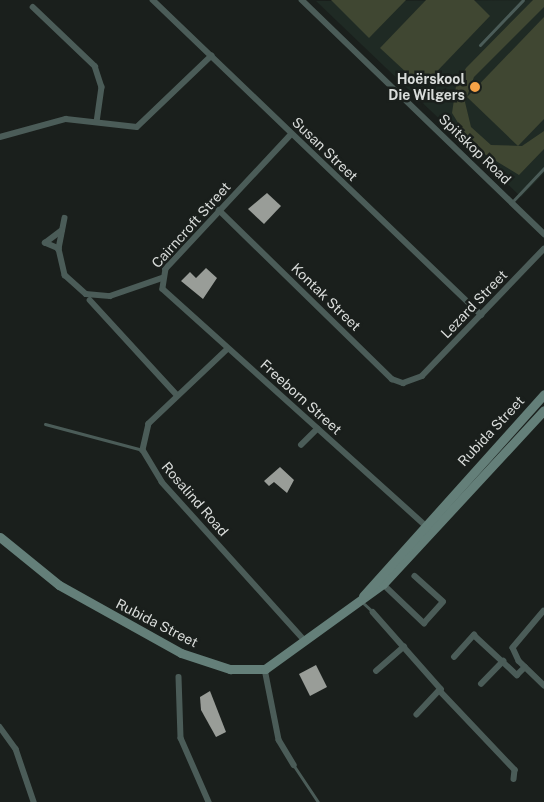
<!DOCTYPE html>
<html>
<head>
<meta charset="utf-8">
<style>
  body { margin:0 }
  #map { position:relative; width:544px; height:802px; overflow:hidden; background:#1a1f1c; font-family:"Public Sans",sans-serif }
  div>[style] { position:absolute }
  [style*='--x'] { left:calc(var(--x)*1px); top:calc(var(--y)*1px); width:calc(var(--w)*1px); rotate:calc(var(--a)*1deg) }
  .built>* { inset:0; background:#1f2a24 }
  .green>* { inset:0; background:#404732 }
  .building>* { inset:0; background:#999d98 }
  .lane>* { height:3px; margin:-1.5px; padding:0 1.5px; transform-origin:1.5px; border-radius:1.5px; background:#4b5c58 }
  .street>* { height:5.5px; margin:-2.75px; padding:0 2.75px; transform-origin:2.75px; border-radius:2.75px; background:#4b5c58 }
  .secondary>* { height:9px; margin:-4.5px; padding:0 4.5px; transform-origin:4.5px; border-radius:4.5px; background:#647f79 }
  .dots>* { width:14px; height:14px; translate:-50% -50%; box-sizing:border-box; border:2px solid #1a1f1c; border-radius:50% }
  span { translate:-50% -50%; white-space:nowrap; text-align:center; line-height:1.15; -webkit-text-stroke:5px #1a1f1c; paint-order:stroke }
  .poi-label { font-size:14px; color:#d9dcda; font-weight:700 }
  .right { translate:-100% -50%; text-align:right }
  .street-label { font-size:14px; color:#d9dcda }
</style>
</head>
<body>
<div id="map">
  <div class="built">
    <div style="clip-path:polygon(544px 0,544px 173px,521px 197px,316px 1px)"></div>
  </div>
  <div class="green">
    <div style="clip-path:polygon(331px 0,406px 0,369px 38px)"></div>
    <div style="clip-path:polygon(426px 0,474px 0,490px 16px,422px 87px,380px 48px)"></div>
    <div style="clip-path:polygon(533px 0,544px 0,544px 7px,474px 77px,465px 102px,471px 127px,491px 145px,522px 146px,544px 131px,544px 149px,519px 175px,473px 147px,452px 113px,456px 86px,466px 68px)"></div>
    <div style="clip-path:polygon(544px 17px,544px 119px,518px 146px,467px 97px)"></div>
  </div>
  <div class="building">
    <div style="clip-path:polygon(267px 193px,281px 206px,264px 224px,248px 209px)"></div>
    <div style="clip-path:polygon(206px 268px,217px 278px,203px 299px,181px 281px,190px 272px,196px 278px)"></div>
    <div style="clip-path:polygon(280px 467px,294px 480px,287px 493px,274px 482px,269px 486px,264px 481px)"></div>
    <div style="clip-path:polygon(316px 665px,327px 687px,310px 696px,299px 674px)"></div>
    <div style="clip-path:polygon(210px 691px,226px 732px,216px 737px,201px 710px,200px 697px)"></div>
  </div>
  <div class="lane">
    <div style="--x:480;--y:45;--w:62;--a:-46.3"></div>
    <div style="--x:512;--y:202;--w:47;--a:-46.7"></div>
    <div style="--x:45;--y:424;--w:101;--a:14.9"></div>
    <div style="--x:362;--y:602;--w:15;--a:42"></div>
    <div style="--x:294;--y:766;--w:43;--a:56.3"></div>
  </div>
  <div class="street">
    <div style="--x:153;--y:0;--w:455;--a:43.8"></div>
    <div style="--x:302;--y:0;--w:337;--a:44"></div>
    <div style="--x:33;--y:7;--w:86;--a:43.6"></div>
    <div style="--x:95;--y:66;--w:22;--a:72"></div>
    <div style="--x:102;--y:87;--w:34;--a:98"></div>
    <div style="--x:292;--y:134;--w:185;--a:133"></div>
    <div style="--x:166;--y:269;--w:20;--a:99"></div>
    <div style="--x:163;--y:289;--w:357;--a:42"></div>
    <div style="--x:0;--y:137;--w:68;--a:-15.3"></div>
    <div style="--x:66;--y:119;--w:71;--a:6.4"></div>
    <div style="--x:137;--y:127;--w:103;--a:-43.8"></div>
    <div style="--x:219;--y:210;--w:242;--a:44.3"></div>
    <div style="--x:392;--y:379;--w:12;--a:20"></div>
    <div style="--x:403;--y:383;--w:20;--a:-20"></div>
    <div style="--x:422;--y:376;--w:176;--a:-46.2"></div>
    <div style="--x:65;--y:218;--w:32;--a:101"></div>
    <div style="--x:59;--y:249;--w:27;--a:77"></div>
    <div style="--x:65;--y:275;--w:28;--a:42"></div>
    <div style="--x:86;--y:294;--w:24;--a:5"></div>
    <div style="--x:110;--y:296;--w:55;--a:-19.1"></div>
    <div style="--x:59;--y:249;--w:15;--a:-157"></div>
    <div style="--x:45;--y:243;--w:21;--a:-37"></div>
    <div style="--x:90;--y:300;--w:129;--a:47.5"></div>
    <div style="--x:228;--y:349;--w:109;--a:136.5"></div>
    <div style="--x:149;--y:424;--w:27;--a:103"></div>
    <div style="--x:143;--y:450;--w:37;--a:59"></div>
    <div style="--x:162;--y:482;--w:214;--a:48"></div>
    <div style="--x:301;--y:445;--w:23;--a:-45"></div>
    <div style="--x:383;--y:584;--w:57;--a:43.6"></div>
    <div style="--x:424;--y:623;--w:28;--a:-48"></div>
    <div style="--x:443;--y:602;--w:38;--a:-138"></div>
    <div style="--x:544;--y:611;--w:48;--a:130"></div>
    <div style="--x:513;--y:648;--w:14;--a:65"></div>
    <div style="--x:519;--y:661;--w:35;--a:44"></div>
    <div style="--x:373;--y:612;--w:103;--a:48.6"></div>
    <div style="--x:441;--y:689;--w:35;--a:133"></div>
    <div style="--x:454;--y:657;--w:30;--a:-48"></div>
    <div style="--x:474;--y:635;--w:59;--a:42.9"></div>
    <div style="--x:517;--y:675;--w:11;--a:-45"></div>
    <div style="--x:265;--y:669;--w:72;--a:78.8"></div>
    <div style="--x:279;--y:740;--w:29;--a:59"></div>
    <div style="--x:376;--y:671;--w:37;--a:-41"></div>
    <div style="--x:179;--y:677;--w:61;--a:88.1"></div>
    <div style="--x:181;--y:738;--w:70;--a:66.4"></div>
    <div style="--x:481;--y:684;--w:32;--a:-46"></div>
    <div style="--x:442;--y:693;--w:106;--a:46.5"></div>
    <div style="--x:515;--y:770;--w:9;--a:96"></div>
    <div style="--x:0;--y:727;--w:27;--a:54"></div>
    <div style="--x:16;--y:749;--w:56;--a:71.2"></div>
  </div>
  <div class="secondary">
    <div style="--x:0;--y:537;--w:76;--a:39.1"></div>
    <div style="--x:59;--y:585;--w:140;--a:29.1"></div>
    <div style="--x:181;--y:653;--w:52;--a:18.1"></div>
    <div style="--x:230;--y:669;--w:35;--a:0"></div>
    <div style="--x:265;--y:669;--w:145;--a:-35.8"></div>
    <div style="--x:383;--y:584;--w:237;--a:-47.2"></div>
    <div style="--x:363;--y:596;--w:271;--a:-48.1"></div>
  </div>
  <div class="dots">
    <div style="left:475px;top:87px;background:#f6a247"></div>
  </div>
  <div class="poi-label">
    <span class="right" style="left:465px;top:87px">Hoërskool<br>Die Wilgers</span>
  </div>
  <div class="street-label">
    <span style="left:325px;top:149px;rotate:44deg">Susan Street</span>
    <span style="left:475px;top:149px;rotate:44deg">Spitskop Road</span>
    <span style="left:191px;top:225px;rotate:-48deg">Cairncroft Street</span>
    <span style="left:326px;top:297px;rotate:44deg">Kontak Street</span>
    <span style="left:474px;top:304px;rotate:-46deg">Lezard Street</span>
    <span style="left:301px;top:397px;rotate:42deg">Freeborn Street</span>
    <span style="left:491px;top:431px;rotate:-47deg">Rubida Street</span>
    <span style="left:195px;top:499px;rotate:49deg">Rosalind Road</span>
    <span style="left:157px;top:623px;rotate:27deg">Rubida Street</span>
  </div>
</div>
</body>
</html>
